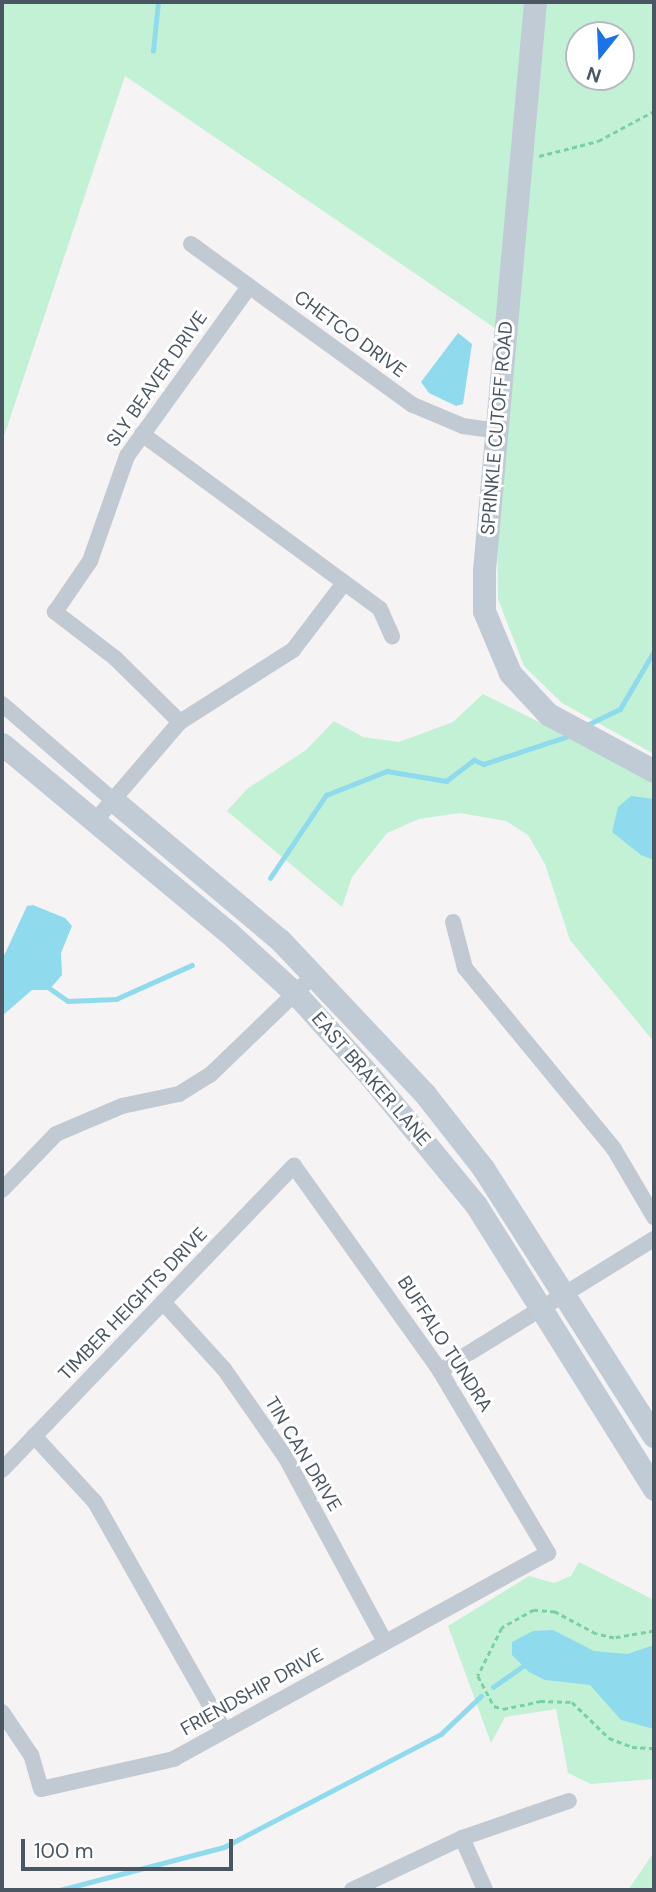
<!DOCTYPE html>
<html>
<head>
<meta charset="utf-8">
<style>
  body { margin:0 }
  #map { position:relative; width:656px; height:1892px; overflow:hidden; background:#f5f3f3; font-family:"DM Sans",sans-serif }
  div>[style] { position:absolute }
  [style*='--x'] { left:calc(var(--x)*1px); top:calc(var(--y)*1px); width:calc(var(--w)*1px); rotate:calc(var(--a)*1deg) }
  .green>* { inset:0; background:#c3f1d5 }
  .water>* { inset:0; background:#90daee }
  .stream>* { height:4.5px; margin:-2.25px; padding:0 2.25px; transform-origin:2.25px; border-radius:2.25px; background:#90daee }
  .path>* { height:2.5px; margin-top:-1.25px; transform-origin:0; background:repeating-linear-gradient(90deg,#7ad0a6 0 5px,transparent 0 8.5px) }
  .street>* { height:16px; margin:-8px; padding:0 8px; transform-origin:8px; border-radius:8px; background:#c1cad2 }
  .secondary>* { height:23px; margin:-11.5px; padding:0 11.5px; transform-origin:11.5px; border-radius:11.5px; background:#c1cbd6 }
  span { translate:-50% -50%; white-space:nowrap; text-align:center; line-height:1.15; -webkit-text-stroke:6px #fff; paint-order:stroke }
  .street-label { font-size:19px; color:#4a5661 }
  .frame { position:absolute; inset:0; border:4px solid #4a5661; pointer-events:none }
  .north { position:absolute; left:565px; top:21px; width:70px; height:70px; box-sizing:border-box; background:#fff; border:2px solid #b7bbc0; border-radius:50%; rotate:198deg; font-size:19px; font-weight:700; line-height:28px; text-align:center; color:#4a5661 }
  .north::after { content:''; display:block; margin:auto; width:24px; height:32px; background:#1a73e8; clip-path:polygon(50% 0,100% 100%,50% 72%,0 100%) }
  .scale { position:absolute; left:21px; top:1839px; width:212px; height:32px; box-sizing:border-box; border:4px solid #4a5661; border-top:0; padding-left:9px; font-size:21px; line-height:24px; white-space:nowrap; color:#4a5661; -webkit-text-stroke:5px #fff; paint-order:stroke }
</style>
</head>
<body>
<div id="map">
  <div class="green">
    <div style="clip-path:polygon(evenodd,2px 2px,654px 2px,654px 754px,562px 703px,524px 666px,498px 599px,495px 328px,125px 76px,2px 442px,2px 2px,579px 35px,621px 35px,621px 77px,579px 77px,579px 35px)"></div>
    <div style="clip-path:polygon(483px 694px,654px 780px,654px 1042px,570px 940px,545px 864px,528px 835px,506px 821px,460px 813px,419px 819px,387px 833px,352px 877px,342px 907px,227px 811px,247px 789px,306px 750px,334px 721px,363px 737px,399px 742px,453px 722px)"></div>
    <div style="clip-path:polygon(579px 1562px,654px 1600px,654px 1779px,591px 1784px,568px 1773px,556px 1709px,505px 1717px,491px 1743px,448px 1626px,529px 1576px,554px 1583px,571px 1576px)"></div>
    <div style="clip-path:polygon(654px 1852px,654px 1890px,628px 1890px)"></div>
  </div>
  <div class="water">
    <div style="clip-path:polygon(458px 333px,472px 344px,463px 404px,456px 406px,429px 393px,421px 382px)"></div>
    <div style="clip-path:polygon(631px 796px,654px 799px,654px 860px,641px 855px,612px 832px,618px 807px)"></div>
    <div style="clip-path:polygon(33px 905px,65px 918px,72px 926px,61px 953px,62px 975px,49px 990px,32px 990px,2px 1016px,2px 960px,27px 906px)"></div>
    <div style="clip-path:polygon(553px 1630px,594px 1651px,627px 1654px,654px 1645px,654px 1729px,621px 1720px,590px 1685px,545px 1680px,529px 1672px,512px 1655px,512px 1642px,533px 1631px)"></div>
  </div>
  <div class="stream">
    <div style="--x:153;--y:51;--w:49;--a:-84.2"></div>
    <div style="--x:587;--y:725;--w:37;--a:-26"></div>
    <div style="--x:620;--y:709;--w:67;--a:-59.6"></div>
    <div style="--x:270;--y:878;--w:100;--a:-56"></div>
    <div style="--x:326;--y:795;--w:66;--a:-21.5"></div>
    <div style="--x:387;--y:771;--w:60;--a:9.6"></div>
    <div style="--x:446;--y:781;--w:35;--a:-37"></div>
    <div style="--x:474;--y:760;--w:11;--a:22"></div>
    <div style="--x:484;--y:764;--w:92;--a:-18.4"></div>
    <div style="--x:48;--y:987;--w:24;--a:35"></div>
    <div style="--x:68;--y:1001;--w:48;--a:-2.4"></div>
    <div style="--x:116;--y:999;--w:83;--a:-24.1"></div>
    <div style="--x:493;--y:1687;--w:40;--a:-34.9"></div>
    <div style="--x:60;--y:1890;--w:170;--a:-14.7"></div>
    <div style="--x:224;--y:1847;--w:245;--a:-27.5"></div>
    <div style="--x:441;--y:1734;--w:55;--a:-43.5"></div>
  </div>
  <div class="path">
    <div style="--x:539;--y:156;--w:61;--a:-14.3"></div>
    <div style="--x:598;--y:141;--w:64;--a:-28.2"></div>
    <div style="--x:654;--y:1631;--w:41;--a:170.1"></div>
    <div style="--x:614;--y:1638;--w:18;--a:-167"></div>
    <div style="--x:596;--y:1634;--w:47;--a:-151.8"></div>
    <div style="--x:555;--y:1612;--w:21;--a:-175"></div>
    <div style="--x:534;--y:1610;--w:37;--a:151"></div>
    <div style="--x:502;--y:1628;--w:54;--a:116.6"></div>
    <div style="--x:478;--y:1676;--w:34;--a:62"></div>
    <div style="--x:494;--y:1706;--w:9;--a:18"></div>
    <div style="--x:503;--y:1709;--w:38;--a:-12"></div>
    <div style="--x:540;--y:1701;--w:32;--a:2"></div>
    <div style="--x:572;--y:1702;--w:52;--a:44.2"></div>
    <div style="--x:609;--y:1738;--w:25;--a:21"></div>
    <div style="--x:632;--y:1747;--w:22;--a:3"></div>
  </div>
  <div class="street">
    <div style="--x:191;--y:244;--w:274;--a:36"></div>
    <div style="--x:413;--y:405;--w:54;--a:22.8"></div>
    <div style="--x:463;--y:426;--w:35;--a:8"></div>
    <div style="--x:142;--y:434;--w:295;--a:36.3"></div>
    <div style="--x:380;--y:609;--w:30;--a:66"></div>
    <div style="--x:2;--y:704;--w:147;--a:40.9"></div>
    <div style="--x:180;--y:722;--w:91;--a:-135.4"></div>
    <div style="--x:115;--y:658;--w:76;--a:-142.5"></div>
    <div style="--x:55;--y:612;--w:62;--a:-55.5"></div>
    <div style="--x:90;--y:561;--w:111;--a:-70.6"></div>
    <div style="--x:127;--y:456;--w:208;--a:-54.2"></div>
    <div style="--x:95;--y:821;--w:130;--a:-49.4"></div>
    <div style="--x:180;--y:722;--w:134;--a:-32.5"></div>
    <div style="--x:293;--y:650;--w:84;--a:-52.7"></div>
    <div style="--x:453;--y:922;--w:48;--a:75.4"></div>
    <div style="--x:465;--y:968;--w:234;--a:50.5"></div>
    <div style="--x:614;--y:1149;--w:79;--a:59.5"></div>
    <div style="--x:2;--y:1190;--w:78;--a:-46"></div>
    <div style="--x:56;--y:1134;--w:72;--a:-23"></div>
    <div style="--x:122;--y:1106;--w:58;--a:-11.9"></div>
    <div style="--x:179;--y:1094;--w:36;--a:-32"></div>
    <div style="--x:210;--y:1075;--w:146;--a:-43.9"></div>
    <div style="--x:163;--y:1302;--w:91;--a:47.7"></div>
    <div style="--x:224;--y:1369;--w:108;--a:55.1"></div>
    <div style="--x:286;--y:1458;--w:209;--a:61.7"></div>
    <div style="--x:440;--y:1371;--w:251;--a:-31.7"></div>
    <div style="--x:34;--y:1436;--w:90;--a:47.3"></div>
    <div style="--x:95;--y:1502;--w:262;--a:60.5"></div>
    <div style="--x:2;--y:1470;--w:422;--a:-46.2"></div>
    <div style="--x:294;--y:1166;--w:252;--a:54.5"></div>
    <div style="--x:440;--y:1371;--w:212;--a:59.3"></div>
    <div style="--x:548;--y:1553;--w:427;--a:151.2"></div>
    <div style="--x:174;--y:1759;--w:136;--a:167.3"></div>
    <div style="--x:41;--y:1789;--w:35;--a:-106"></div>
    <div style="--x:31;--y:1755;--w:52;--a:-124"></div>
    <div style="--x:462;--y:1838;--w:57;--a:66.1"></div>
    <div style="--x:352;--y:1890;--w:122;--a:-25.3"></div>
    <div style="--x:462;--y:1838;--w:113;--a:-19.1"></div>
  </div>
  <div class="secondary">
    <div style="--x:535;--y:2;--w:570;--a:95.13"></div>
    <div style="--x:484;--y:570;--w:41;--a:90"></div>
    <div style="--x:484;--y:611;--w:67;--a:67.2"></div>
    <div style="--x:510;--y:673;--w:56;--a:47.2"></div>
    <div style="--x:548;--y:714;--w:120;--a:28.3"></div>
    <div style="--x:2;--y:744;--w:294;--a:39.8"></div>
    <div style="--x:228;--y:932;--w:92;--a:42.4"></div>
    <div style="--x:296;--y:994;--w:110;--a:47.9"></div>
    <div style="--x:370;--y:1076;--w:167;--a:50.6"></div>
    <div style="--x:476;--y:1205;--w:335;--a:57.9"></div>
    <div style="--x:113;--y:800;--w:218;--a:40"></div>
    <div style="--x:280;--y:940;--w:212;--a:46.7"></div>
    <div style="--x:425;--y:1094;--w:94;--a:51.9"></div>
    <div style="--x:483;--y:1168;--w:318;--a:57.5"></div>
  </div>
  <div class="street-label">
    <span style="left:350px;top:334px;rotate:36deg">CHETCO DRIVE</span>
    <span style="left:157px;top:379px;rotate:-55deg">SLY BEAVER DRIVE</span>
    <span style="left:497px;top:428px;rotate:-85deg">SPRINKLE CUTOFF ROAD</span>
    <span style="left:371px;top:1079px;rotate:49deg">EAST BRAKER LANE</span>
    <span style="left:133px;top:1304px;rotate:-46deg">TIMBER HEIGHTS DRIVE</span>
    <span style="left:445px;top:1344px;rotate:57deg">BUFFALO TUNDRA</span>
    <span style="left:303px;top:1454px;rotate:59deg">TIN CAN DRIVE</span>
    <span style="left:252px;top:1692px;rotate:-29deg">FRIENDSHIP DRIVE</span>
  </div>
  <div class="frame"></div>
  <div class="north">N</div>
  <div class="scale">100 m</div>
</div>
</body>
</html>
